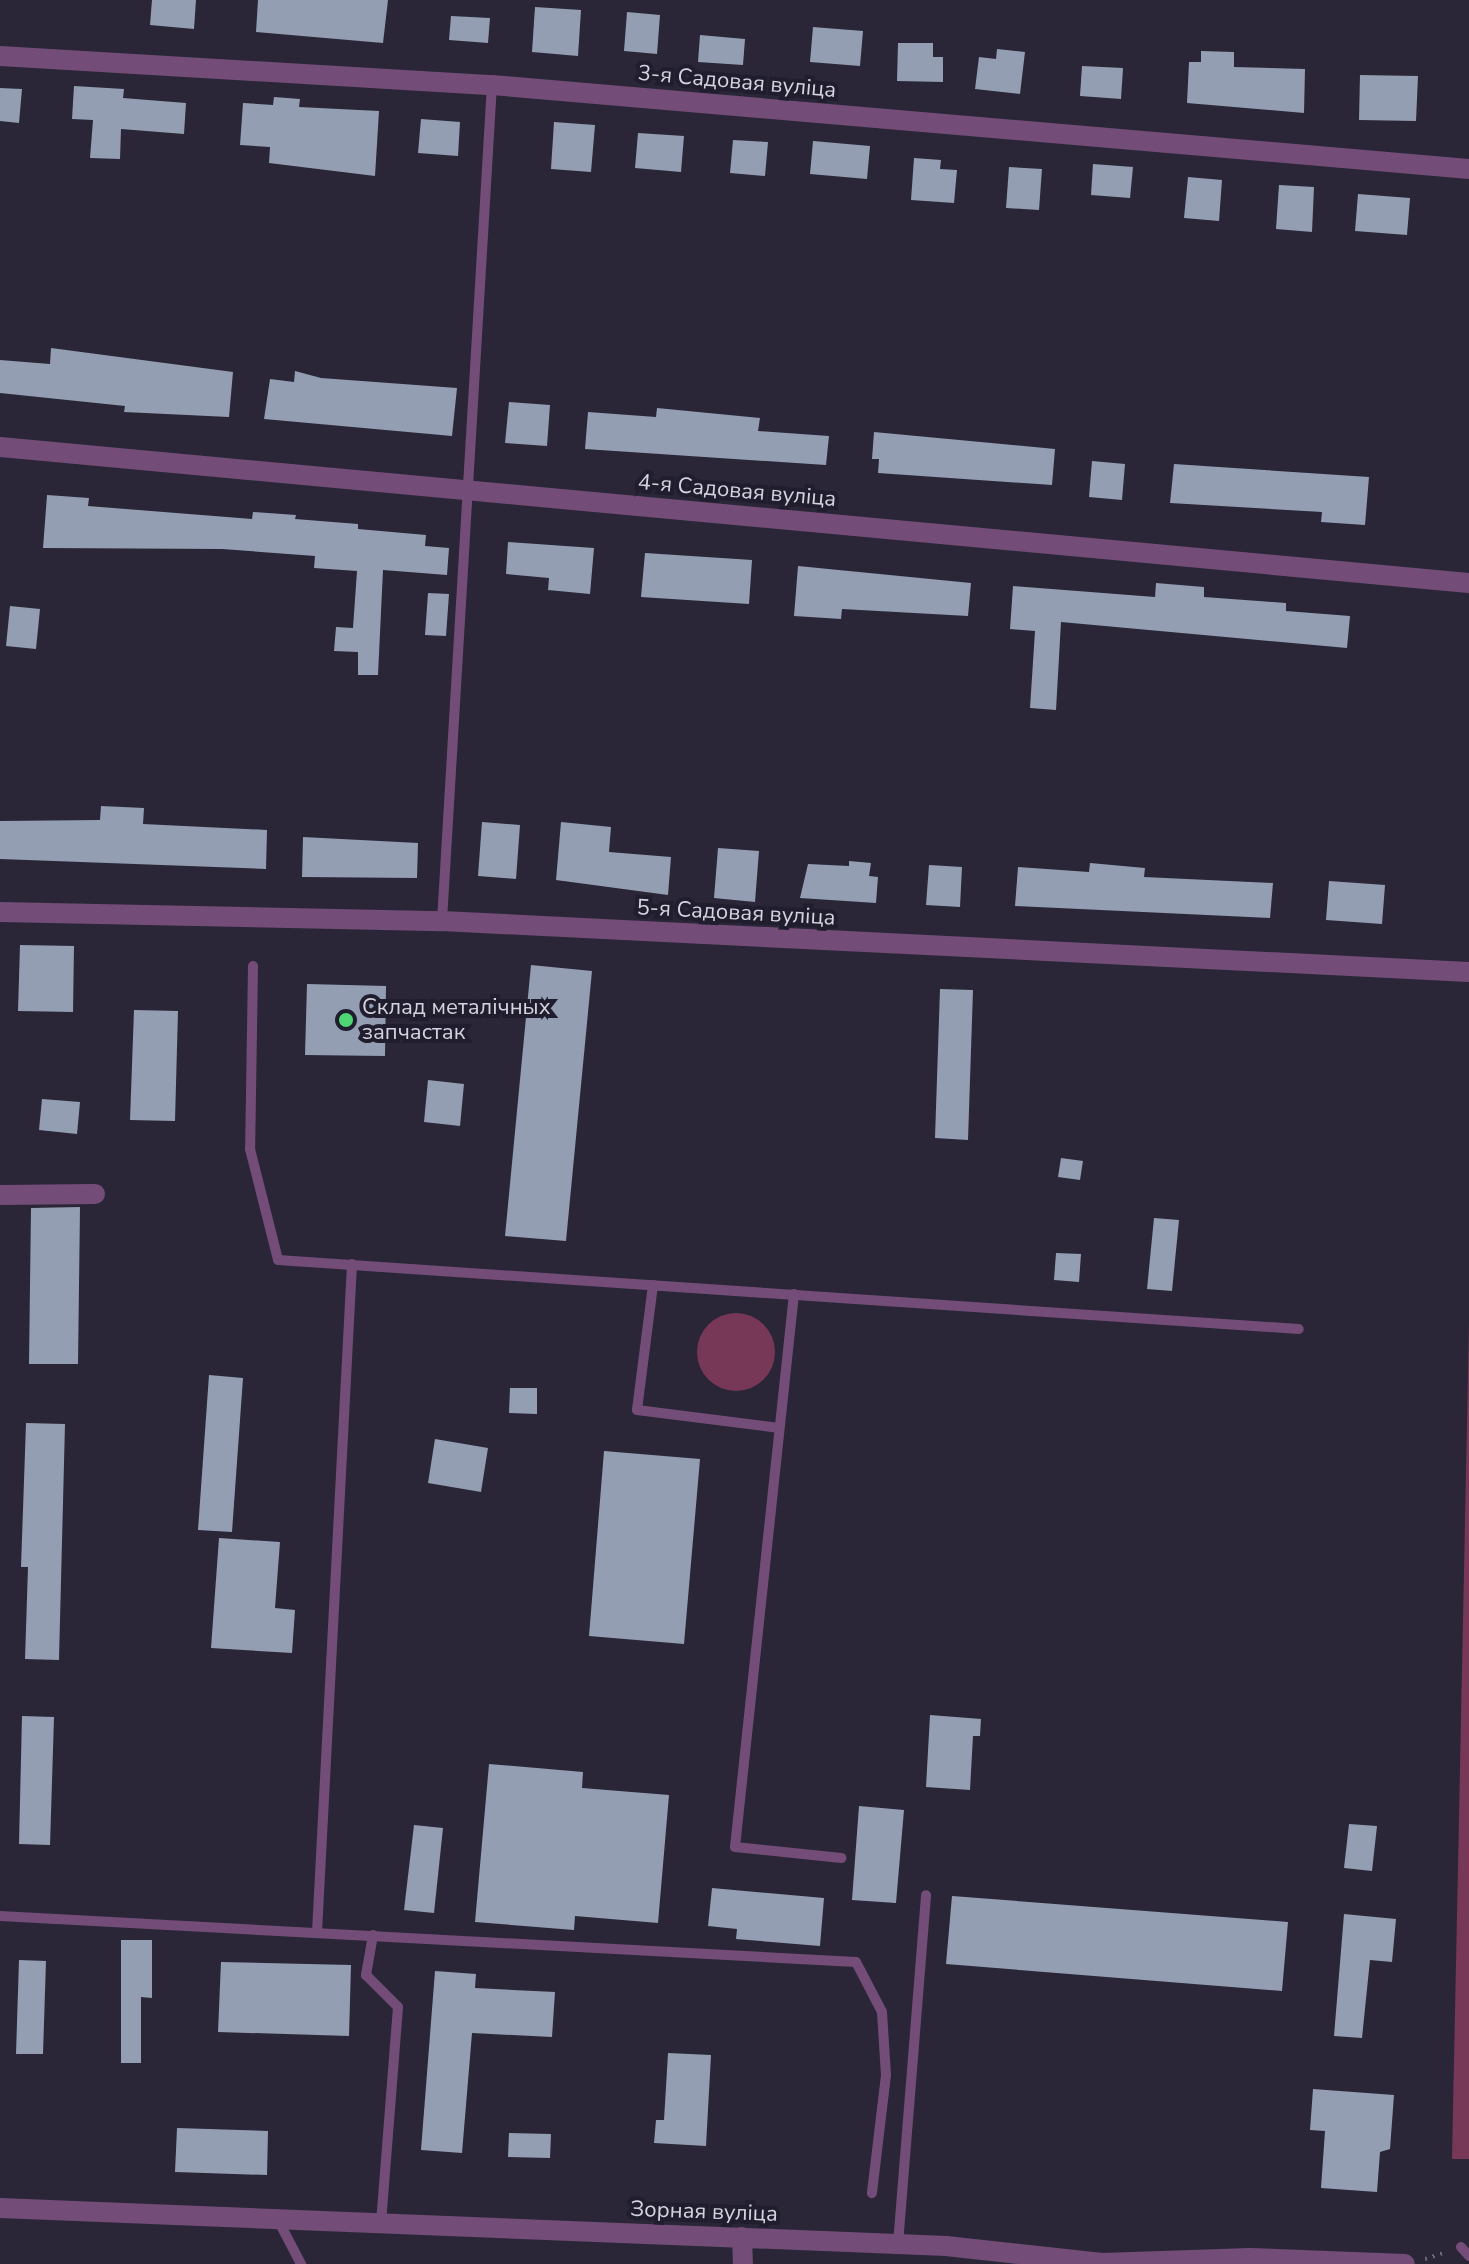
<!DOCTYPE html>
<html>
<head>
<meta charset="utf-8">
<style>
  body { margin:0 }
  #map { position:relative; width:1469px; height:2264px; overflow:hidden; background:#2a2638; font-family:"Nunito Sans",sans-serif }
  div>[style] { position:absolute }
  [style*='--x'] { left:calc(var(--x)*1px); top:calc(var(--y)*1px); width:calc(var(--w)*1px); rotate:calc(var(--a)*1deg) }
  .green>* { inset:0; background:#773857 }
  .round { border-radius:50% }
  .building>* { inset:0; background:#939eb3 }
  .path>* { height:4px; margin-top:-2px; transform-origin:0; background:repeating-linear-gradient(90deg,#6b6877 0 2px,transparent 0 8px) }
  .service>* { height:10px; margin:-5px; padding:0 5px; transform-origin:5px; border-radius:5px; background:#734d78 }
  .minor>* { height:20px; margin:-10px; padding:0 10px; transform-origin:10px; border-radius:10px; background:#734d78 }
  .dots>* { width:22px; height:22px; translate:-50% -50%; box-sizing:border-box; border:4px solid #201d2e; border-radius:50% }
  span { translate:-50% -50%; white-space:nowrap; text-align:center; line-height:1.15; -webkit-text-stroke:8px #201d2e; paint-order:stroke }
  .street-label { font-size:22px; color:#d5d3df }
  .poi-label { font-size:22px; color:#d5d3df }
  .left { translate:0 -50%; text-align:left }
</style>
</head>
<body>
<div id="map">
  <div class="green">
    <div class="round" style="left:697px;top:1313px;width:78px;height:78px"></div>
    <div style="clip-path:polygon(1469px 1323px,1469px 2159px,1452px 2159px,1464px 1572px)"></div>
  </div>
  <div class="building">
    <div style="clip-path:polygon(152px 0,196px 0,194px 29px,150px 25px)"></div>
    <div style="clip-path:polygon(258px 0,388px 0,383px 43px,256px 32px)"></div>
    <div style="clip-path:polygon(535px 7px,581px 10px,578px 56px,532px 52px)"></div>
    <div style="clip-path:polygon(627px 12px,660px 15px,657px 54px,624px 51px)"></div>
    <div style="clip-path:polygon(451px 16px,490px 18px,488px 43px,449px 40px)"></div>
    <div style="clip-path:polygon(813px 27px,863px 31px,860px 66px,810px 62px)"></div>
    <div style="clip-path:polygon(700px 35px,745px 39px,743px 65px,698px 62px)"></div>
    <div style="clip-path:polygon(898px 43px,933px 43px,933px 57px,943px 57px,943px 82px,897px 81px)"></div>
    <div style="clip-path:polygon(997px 49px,1025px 52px,1020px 94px,975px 89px,979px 57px,996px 59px)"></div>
    <div style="clip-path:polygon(1201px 51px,1234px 52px,1234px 67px,1305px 69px,1304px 113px,1187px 103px,1189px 62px,1201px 62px)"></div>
    <div style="clip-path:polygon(1082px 66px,1123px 68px,1121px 99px,1080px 96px)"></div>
    <div style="clip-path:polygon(1360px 75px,1418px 76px,1416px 121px,1359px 120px)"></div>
    <div style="clip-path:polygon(74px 86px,124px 89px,123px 98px,186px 103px,184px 134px,121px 129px,120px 159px,90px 158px,93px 120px,72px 119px)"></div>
    <div style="clip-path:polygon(0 88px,22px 89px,19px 123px,0 121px)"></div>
    <div style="clip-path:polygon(274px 97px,300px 99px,299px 107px,379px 111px,375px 176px,269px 163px,270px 147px,240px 145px,243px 103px,273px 105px)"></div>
    <div style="clip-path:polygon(421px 119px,460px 122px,458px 156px,418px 153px)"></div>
    <div style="clip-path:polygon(554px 122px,595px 125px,591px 172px,551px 169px)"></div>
    <div style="clip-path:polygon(638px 133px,684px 136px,681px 172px,635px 168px)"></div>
    <div style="clip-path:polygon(733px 140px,768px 142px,765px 176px,730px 173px)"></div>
    <div style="clip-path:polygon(813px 141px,870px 146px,867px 179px,810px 174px)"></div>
    <div style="clip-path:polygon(914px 158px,941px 160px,940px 169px,957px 170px,954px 203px,911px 200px)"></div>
    <div style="clip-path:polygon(1093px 164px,1133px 167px,1130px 198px,1091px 195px)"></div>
    <div style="clip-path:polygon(1009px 167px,1042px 169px,1039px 210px,1006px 208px)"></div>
    <div style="clip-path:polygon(1188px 177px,1222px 180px,1219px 221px,1184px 218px)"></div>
    <div style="clip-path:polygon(1279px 185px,1314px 187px,1312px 232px,1276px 229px)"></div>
    <div style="clip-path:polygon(1358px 194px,1410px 198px,1407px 235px,1355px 231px)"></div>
    <div style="clip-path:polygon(51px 348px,233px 372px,229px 417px,124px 412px,125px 406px,0 393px,0 360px,50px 364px)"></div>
    <div style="clip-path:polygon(295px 371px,321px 378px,457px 388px,452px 436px,264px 419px,270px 379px,294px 382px)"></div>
    <div style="clip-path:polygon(509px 402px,550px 405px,547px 446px,505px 443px)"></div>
    <div style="clip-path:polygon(657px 408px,760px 418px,758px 431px,829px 436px,826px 465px,585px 449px,588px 412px,656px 417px)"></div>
    <div style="clip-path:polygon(874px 432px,1055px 449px,1052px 485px,878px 473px,879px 459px,872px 459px)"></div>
    <div style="clip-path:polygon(1092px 461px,1125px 464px,1122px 500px,1089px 497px)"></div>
    <div style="clip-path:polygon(1174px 464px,1369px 477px,1365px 525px,1321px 522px,1322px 512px,1170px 503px)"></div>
    <div style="clip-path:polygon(47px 495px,89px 498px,88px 506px,252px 519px,253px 512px,296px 515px,295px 519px,358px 524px,358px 529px,426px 535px,425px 546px,449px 548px,447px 575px,383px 570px,378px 675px,358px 675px,358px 652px,334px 651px,336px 627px,353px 628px,357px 571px,314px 568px,315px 556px,222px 549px,43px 548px)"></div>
    <div style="clip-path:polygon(508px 542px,594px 548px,590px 594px,548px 590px,549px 578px,506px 574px)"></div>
    <div style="clip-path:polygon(645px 553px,752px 560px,749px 604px,641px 597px)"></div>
    <div style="clip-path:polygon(798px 566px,971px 583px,968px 616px,842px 609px,841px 619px,794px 616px)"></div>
    <div style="clip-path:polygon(1156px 583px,1204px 587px,1204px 597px,1286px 603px,1286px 611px,1350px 616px,1347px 648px,1061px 622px,1056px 710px,1030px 708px,1035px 631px,1010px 629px,1013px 586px,1155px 597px)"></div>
    <div style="clip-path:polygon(428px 593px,449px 594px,446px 636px,425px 635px)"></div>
    <div style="clip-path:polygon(10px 606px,40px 609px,36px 649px,6px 646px)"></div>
    <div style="clip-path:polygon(101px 806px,144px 808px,143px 824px,267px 830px,266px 869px,0 859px,0 821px,100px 820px)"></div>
    <div style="clip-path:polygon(482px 822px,520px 825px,516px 879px,478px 876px)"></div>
    <div style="clip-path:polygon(561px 822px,611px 827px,609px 852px,671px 857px,668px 895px,556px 880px)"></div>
    <div style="clip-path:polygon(303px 837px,418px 843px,417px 878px,302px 877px)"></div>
    <div style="clip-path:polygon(718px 848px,759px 851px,755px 902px,714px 898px)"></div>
    <div style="clip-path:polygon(849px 861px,871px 863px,869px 876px,878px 877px,876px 903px,800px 898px,808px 864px,849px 866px)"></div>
    <div style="clip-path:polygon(1090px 863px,1145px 868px,1144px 877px,1273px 883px,1270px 918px,1015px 906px,1018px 867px,1089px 872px)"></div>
    <div style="clip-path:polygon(929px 865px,962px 867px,960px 907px,926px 905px)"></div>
    <div style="clip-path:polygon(1329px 881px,1385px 885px,1382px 924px,1326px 920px)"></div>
    <div style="clip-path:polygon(20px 945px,74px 946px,73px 1012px,18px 1011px)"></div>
    <div style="clip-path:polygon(531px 965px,592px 971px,566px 1241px,505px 1236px)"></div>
    <div style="clip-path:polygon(307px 984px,386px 986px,385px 1056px,305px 1055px)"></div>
    <div style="clip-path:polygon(940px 989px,973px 990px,968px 1140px,935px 1138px)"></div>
    <div style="clip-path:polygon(134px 1010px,178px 1011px,175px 1121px,130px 1120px)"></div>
    <div style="clip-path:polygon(428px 1080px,464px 1084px,460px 1126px,424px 1122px)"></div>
    <div style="clip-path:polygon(42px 1099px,80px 1102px,77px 1134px,39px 1130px)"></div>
    <div style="clip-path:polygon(1061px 1158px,1083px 1161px,1080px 1180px,1058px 1177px)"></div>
    <div style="clip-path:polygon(80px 1207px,78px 1364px,29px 1364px,31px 1208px)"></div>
    <div style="clip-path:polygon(1154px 1218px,1179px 1220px,1172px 1291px,1147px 1289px)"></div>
    <div style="clip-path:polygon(1056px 1253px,1081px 1254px,1079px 1282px,1054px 1280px)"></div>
    <div style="clip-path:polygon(209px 1375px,243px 1378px,232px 1532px,198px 1530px)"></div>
    <div style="clip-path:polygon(510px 1388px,537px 1388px,537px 1414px,509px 1413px)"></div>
    <div style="clip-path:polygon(26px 1423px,65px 1424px,59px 1660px,25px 1659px,28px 1567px,21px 1567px)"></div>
    <div style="clip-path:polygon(435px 1439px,488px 1448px,481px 1492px,428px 1483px)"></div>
    <div style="clip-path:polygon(604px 1451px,700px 1459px,684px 1644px,589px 1636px)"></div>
    <div style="clip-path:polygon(219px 1538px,280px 1542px,275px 1608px,295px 1610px,292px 1653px,211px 1648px)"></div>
    <div style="clip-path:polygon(930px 1715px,981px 1719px,980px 1736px,973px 1736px,970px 1790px,926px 1787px)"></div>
    <div style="clip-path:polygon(22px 1716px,54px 1717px,50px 1845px,19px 1844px)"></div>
    <div style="clip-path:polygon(489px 1764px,583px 1772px,582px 1788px,669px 1795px,658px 1923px,575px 1916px,574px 1930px,475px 1922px)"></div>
    <div style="clip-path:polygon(859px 1806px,904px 1810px,896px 1903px,852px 1900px)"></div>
    <div style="clip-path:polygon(1349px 1824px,1377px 1826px,1372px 1871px,1344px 1868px)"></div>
    <div style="clip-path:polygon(414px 1825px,443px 1828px,434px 1913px,404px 1910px)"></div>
    <div style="clip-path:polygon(712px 1888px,824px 1898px,820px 1946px,736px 1939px,737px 1929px,708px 1926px)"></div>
    <div style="clip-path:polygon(952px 1896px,1288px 1922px,1282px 1991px,946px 1964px)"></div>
    <div style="clip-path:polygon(1344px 1914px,1396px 1919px,1392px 1962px,1370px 1960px,1362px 2038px,1334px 2036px)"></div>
    <div style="clip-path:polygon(121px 1940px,152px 1940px,152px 1998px,141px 1997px,141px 2063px,121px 2063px)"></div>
    <div style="clip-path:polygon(19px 1960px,46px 1961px,43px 2054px,16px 2054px)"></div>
    <div style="clip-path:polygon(221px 1962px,351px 1965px,349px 2036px,218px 2032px)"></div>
    <div style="clip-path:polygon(435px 1971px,476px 1974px,475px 1988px,555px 1992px,552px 2037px,472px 2033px,462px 2153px,421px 2150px)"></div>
    <div style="clip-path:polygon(668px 2053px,711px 2055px,706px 2146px,654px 2143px,656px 2120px,664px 2120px)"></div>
    <div style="clip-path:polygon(1313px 2089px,1394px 2095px,1390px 2149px,1380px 2152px,1377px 2192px,1321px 2188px,1325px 2131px,1310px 2130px)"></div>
    <div style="clip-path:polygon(177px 2128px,268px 2131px,267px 2175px,175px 2172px)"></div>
    <div style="clip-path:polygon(509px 2133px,551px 2134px,550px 2158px,508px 2157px)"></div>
  </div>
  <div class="path">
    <div style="--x:1425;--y:2259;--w:23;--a:-18"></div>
  </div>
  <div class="service">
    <div style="--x:442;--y:921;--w:837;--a:-86.58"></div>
    <div style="--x:253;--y:966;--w:183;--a:90.9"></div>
    <div style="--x:250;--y:1149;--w:114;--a:75.8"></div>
    <div style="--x:278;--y:1260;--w:1023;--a:3.87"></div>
    <div style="--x:653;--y:1285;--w:126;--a:97.3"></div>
    <div style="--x:637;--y:1410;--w:143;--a:7.2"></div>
    <div style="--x:794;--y:1294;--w:556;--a:96.09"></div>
    <div style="--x:735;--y:1847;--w:107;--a:5.9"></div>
    <div style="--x:0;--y:1916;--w:857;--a:3.08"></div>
    <div style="--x:856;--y:1962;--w:56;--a:62.5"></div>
    <div style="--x:882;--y:2012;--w:63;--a:86.4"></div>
    <div style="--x:886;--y:2075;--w:119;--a:96.8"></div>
    <div style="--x:317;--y:1932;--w:669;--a:-87"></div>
    <div style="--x:373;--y:1935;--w:41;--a:99.9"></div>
    <div style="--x:366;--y:1975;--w:45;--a:45"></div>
    <div style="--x:398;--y:2007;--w:216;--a:94.5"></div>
    <div style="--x:278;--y:2220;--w:50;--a:62.4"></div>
    <div style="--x:898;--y:2244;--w:350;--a:-85.4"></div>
    <div style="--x:1461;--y:2247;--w:12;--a:48"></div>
  </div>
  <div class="minor">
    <div style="--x:0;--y:56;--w:493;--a:3.4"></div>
    <div style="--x:492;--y:85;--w:981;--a:4.91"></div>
    <div style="--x:0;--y:447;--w:1475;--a:5.29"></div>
    <div style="--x:0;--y:912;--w:442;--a:1.2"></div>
    <div style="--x:442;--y:921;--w:1028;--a:2.84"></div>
    <div style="--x:0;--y:1195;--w:95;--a:-0.6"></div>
    <div style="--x:0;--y:2208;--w:947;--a:2.3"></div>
    <div style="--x:946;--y:2246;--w:157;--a:6.2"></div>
    <div style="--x:1102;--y:2263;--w:148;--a:-1.9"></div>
    <div style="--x:1250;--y:2258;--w:155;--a:2.2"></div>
    <div style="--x:742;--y:2237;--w:27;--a:88"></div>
  </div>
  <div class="dots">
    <div style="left:346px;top:1020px;background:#4ed675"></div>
  </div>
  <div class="street-label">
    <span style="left:737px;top:82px;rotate:5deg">3-я Садовая вуліца</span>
    <span style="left:737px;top:491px;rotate:5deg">4-я Садовая вуліца</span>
    <span style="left:736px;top:913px;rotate:3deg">5-я Садовая вуліца</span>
    <span style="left:704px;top:2212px;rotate:2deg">Зорная вуліца</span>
  </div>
  <div class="poi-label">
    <span class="left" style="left:362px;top:1020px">Склад металічных<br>запчастак</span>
  </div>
</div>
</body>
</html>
